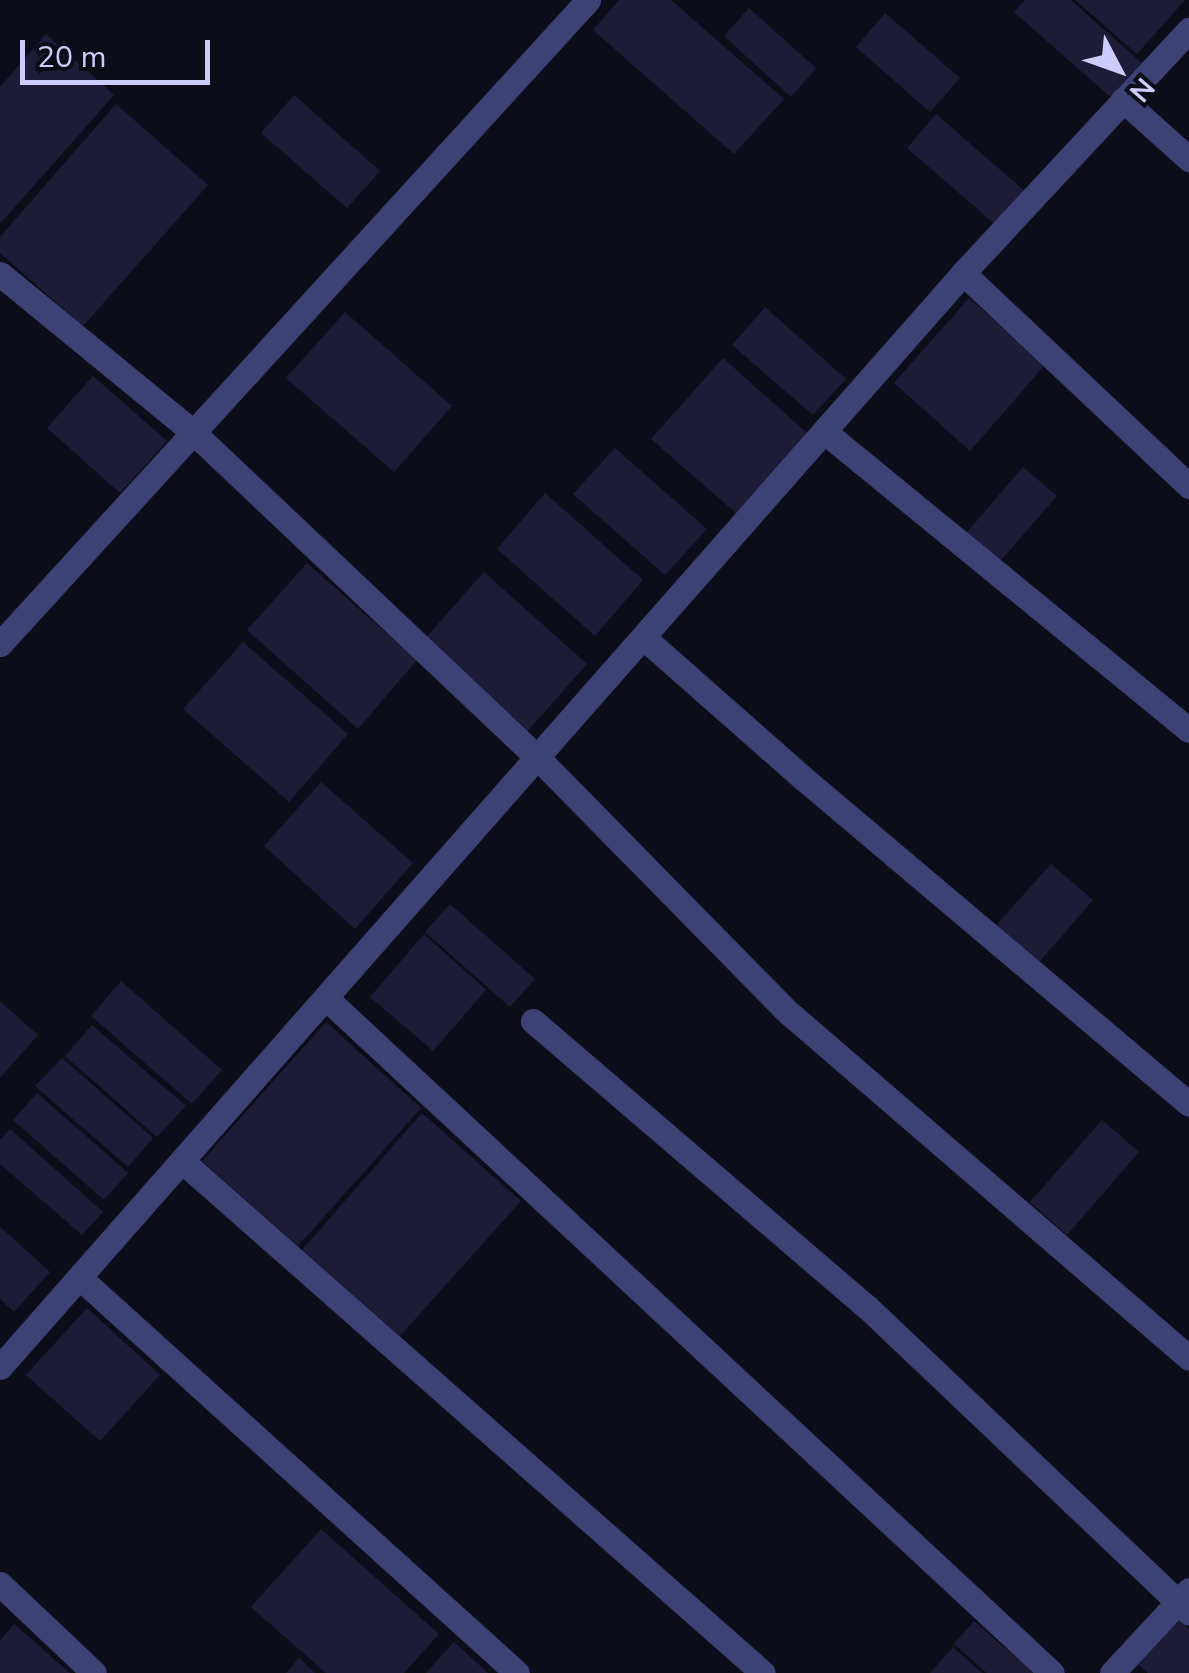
<!DOCTYPE html>
<html>
<head>
<meta charset="utf-8">
<style>
  body { margin:0 }
  #map { position:relative; width:1189px; height:1673px; overflow:hidden; background:#0d0d1a; font-family:"Nunito Sans",sans-serif }
  div>[style] { position:absolute }
  [style*='--x'] { left:calc(var(--x)*1px); top:calc(var(--y)*1px); width:calc(var(--w)*1px); rotate:calc(var(--a)*1deg) }
  .building>* { inset:0; background:#1d1b38 }
  .minor>* { height:25px; margin:-12.5px; padding:0 12.5px; transform-origin:12.5px; border-radius:12.5px; background:#3d4174 }
  span { translate:-50% -50%; white-space:nowrap; text-align:center; line-height:1.15; -webkit-text-stroke:10px #0d0d1a; paint-order:stroke }
  .north { position:absolute; left:1069px; top:20px; width:100px; height:100px; -webkit-text-stroke:8px #0d0d1a; paint-order:stroke; rotate:131deg; font-size:28px; font-weight:700; line-height:40px; text-align:center; color:#cbccf9 }
  .north::after { content:''; display:block; margin:auto; width:35px; height:45px; background:#cbccf9; clip-path:polygon(50% 0,100% 100%,50% 72%,0 100%) }
  .scale { position:absolute; left:20px; top:40px; width:190px; height:45px; box-sizing:border-box; border:5px solid #cbccf9; border-top:0; padding-left:12px; font-size:30px; line-height:35px; white-space:nowrap; color:#cbccf9; -webkit-text-stroke:8px #0d0d1a; paint-order:stroke }
</style>
</head>
<body>
<div id="map">
  <div class="building">
    <div style="clip-path:polygon(619px 0,671px 0,784px 99px,734px 154px,593px 30px)"></div>
    <div style="clip-path:polygon(1025px 0,1071px 0,1146px 67px,1116px 102px,1014px 12px)"></div>
    <div style="clip-path:polygon(1075px 0,1185px 0,1137px 54px)"></div>
    <div style="clip-path:polygon(749px 8px,816px 68px,791px 97px,724px 36px)"></div>
    <div style="clip-path:polygon(885px 13px,960px 78px,930px 112px,856px 47px)"></div>
    <div style="clip-path:polygon(46px 34px,114px 95px,0 224px,0 87px)"></div>
    <div style="clip-path:polygon(294px 95px,380px 171px,347px 208px,261px 133px)"></div>
    <div style="clip-path:polygon(116px 104px,208px 185px,83px 326px,0 253px,0 237px)"></div>
    <div style="clip-path:polygon(936px 114px,1027px 193px,997px 226px,907px 148px)"></div>
    <div style="clip-path:polygon(969px 298px,1045px 365px,970px 451px,894px 383px)"></div>
    <div style="clip-path:polygon(765px 307px,846px 379px,813px 415px,732px 345px)"></div>
    <div style="clip-path:polygon(345px 312px,452px 406px,394px 472px,286px 378px)"></div>
    <div style="clip-path:polygon(723px 358px,808px 434px,737px 514px,651px 439px)"></div>
    <div style="clip-path:polygon(93px 376px,167px 441px,120px 493px,47px 428px)"></div>
    <div style="clip-path:polygon(615px 448px,707px 529px,665px 575px,573px 494px)"></div>
    <div style="clip-path:polygon(1023px 467px,1057px 496px,995px 567px,962px 538px)"></div>
    <div style="clip-path:polygon(545px 493px,643px 580px,595px 636px,497px 549px)"></div>
    <div style="clip-path:polygon(307px 563px,417px 660px,358px 729px,247px 630px)"></div>
    <div style="clip-path:polygon(484px 572px,587px 664px,524px 735px,421px 643px)"></div>
    <div style="clip-path:polygon(243px 642px,348px 734px,289px 802px,183px 709px)"></div>
    <div style="clip-path:polygon(321px 782px,413px 863px,355px 929px,264px 846px)"></div>
    <div style="clip-path:polygon(1051px 864px,1093px 900px,1034px 968px,991px 931px)"></div>
    <div style="clip-path:polygon(450px 904px,535px 979px,510px 1007px,425px 932px)"></div>
    <div style="clip-path:polygon(424px 934px,486px 990px,433px 1051px,370px 997px)"></div>
    <div style="clip-path:polygon(121px 981px,222px 1070px,192px 1104px,91px 1016px)"></div>
    <div style="clip-path:polygon(0 1001px,38px 1035px,0 1078px)"></div>
    <div style="clip-path:polygon(326px 1022px,421px 1108px,298px 1246px,202px 1161px)"></div>
    <div style="clip-path:polygon(92px 1025px,186px 1106px,157px 1137px,65px 1056px)"></div>
    <div style="clip-path:polygon(62px 1058px,153px 1138px,128px 1167px,35px 1086px)"></div>
    <div style="clip-path:polygon(37px 1093px,128px 1173px,104px 1200px,13px 1120px)"></div>
    <div style="clip-path:polygon(422px 1113px,521px 1201px,400px 1336px,302px 1250px)"></div>
    <div style="clip-path:polygon(1102px 1120px,1139px 1152px,1067px 1235px,1030px 1202px)"></div>
    <div style="clip-path:polygon(10px 1129px,103px 1212px,82px 1235px,0 1164px,0 1140px)"></div>
    <div style="clip-path:polygon(0 1227px,50px 1272px,14px 1312px,0 1299px)"></div>
    <div style="clip-path:polygon(87px 1308px,160px 1375px,100px 1441px,26px 1375px)"></div>
    <div style="clip-path:polygon(321px 1529px,439px 1634px,404px 1673px,326px 1673px,251px 1607px)"></div>
    <div style="clip-path:polygon(1176px 1618px,1189px 1629px,1189px 1673px,1148px 1673px,1136px 1663px)"></div>
    <div style="clip-path:polygon(974px 1621px,1034px 1673px,987px 1673px,954px 1644px)"></div>
    <div style="clip-path:polygon(14px 1624px,70px 1673px,0 1673px,0 1641px)"></div>
    <div style="clip-path:polygon(454px 1642px,488px 1673px,426px 1673px)"></div>
    <div style="clip-path:polygon(953px 1647px,982px 1673px,930px 1673px)"></div>
    <div style="clip-path:polygon(299px 1658px,315px 1673px,286px 1673px)"></div>
  </div>
  <div class="minor">
    <div style="--x:1123;--y:100;--w:89;--a:41.8"></div>
    <div style="--x:963;--y:273;--w:311;--a:43.3"></div>
    <div style="--x:0;--y:274;--w:249;--a:39.3"></div>
    <div style="--x:193;--y:432;--w:473;--a:43.4"></div>
    <div style="--x:537;--y:757;--w:359;--a:45.5"></div>
    <div style="--x:789;--y:1013;--w:528;--a:40.78"></div>
    <div style="--x:826;--y:433;--w:469;--a:39.3"></div>
    <div style="--x:643;--y:637;--w:213;--a:41.4"></div>
    <div style="--x:803;--y:778;--w:505;--a:40.18"></div>
    <div style="--x:0;--y:644;--w:872;--a:-47.6"></div>
    <div style="--x:326;--y:998;--w:991;--a:42.92"></div>
    <div style="--x:533;--y:1021;--w:440;--a:40.6"></div>
    <div style="--x:867;--y:1307;--w:444;--a:43.5"></div>
    <div style="--x:182;--y:1161;--w:774;--a:41.39"></div>
    <div style="--x:80;--y:1278;--w:589;--a:42.11"></div>
    <div style="--x:0;--y:1367;--w:1457;--a:-48.64"></div>
    <div style="--x:963;--y:273;--w:332;--a:-47.1"></div>
    <div style="--x:0;--y:1584;--w:129;--a:43.4"></div>
    <div style="--x:1112;--y:1673;--w:113;--a:-47.1"></div>
  </div>
  <div class="north">N</div>
  <div class="scale">20 m</div>
</div>
</body>
</html>
